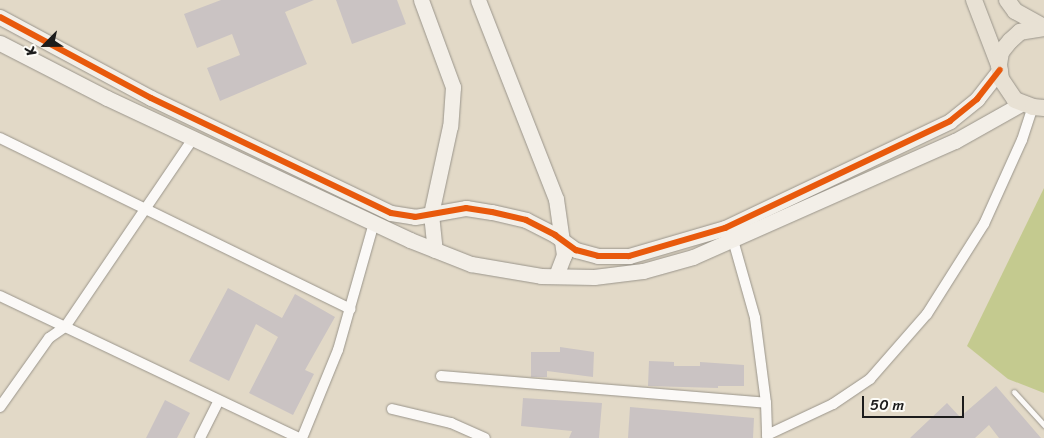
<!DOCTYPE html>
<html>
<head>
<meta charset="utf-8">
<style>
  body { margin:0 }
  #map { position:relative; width:1044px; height:438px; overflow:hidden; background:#e2d9c7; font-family:Sriracha,sans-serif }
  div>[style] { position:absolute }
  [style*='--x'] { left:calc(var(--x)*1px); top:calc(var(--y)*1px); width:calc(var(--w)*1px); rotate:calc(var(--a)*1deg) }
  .green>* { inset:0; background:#c4ca8f }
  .building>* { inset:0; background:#cac3c3 }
  .roads { filter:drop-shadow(0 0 1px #9a958b) drop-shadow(0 0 1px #9a958b) }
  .lane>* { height:5px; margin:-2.5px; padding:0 2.5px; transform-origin:2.5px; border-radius:2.5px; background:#fbf9f7 }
  .street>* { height:10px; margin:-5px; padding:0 5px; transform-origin:5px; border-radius:5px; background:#fbf9f7 }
  .secondary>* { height:15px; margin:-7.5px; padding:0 7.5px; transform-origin:7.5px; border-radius:7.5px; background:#f3efe8 }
  .primary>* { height:16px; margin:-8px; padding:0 8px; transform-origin:8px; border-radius:8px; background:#e8e1d4 }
  .cycleway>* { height:6px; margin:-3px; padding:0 3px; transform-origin:3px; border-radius:3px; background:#e8590c }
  span { translate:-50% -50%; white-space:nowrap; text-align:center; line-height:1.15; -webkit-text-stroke:4px #fdfcf7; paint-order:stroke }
  .north { position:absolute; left:20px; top:20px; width:50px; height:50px; -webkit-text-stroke:4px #fdfcf7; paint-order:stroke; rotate:247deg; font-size:14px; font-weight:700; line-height:20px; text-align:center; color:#1c1c1c }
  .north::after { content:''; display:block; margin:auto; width:18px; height:22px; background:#1c1c1c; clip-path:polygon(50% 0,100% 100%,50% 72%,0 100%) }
  .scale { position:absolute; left:862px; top:396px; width:102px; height:22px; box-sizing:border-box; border:2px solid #1c1c1c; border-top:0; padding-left:6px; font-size:15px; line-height:18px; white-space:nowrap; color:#1c1c1c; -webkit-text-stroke:4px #fdfcf7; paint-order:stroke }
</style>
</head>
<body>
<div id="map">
  <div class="green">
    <div style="clip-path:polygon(1044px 188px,1044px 393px,1008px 379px,967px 346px)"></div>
  </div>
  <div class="building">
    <div style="clip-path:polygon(221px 0,314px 0,285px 12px,307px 64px,220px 101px,207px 68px,240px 55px,232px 34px,197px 48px,184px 14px)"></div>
    <div style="clip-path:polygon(336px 0,397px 0,406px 24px,352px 44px)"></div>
    <div style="clip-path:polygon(228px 288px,282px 318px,295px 294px,335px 317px,305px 370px,314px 374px,293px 415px,249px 393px,278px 337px,256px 324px,229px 381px,189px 361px)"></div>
    <div style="clip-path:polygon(560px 347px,594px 352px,593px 377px,547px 371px,547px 377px,531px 377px,531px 352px,560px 352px)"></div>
    <div style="clip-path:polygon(649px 361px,674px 362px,674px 366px,700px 366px,700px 362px,744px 365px,744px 386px,718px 386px,718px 388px,648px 386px)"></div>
    <div style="clip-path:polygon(996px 386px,1041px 438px,999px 438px,989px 425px,975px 438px,910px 438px,947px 403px,960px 417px)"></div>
    <div style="clip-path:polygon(523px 398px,602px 403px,599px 438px,569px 438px,572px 431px,521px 426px)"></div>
    <div style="clip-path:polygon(165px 400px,190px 413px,177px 438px,146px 438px)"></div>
    <div style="clip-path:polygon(630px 407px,754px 418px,753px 438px,628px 438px)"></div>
  </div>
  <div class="roads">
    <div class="lane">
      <div style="--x:1014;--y:392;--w:45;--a:47.7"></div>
    </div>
    <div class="street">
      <div style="--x:0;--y:138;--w:390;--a:26"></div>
      <div style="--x:733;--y:240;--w:81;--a:74.2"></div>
      <div style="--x:755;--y:318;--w:86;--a:82.6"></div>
      <div style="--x:766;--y:403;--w:35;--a:88"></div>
      <div style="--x:0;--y:296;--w:331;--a:25.4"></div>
      <div style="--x:441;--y:376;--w:326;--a:4.7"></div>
      <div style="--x:0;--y:407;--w:85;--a:-54.6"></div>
      <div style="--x:49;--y:338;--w:19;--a:-35"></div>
      <div style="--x:65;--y:327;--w:230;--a:-55.8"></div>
      <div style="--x:392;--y:409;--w:61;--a:13.3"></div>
      <div style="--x:451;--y:423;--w:37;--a:24"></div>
      <div style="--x:767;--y:435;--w:73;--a:-25.2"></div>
      <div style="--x:833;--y:404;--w:45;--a:-34"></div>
      <div style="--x:870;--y:379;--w:86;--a:-48.8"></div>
      <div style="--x:927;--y:314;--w:107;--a:-57.7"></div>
      <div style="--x:984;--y:224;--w:92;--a:-65.7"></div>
      <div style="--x:1022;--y:140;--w:35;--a:-72"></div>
      <div style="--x:200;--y:438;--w:42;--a:-63.4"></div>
      <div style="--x:302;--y:438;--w:95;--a:-67.8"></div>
      <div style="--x:338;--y:350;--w:132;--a:-74.2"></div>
    </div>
    <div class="secondary">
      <div style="--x:421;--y:0;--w:93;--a:69.8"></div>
      <div style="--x:453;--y:87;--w:39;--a:94"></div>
      <div style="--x:450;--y:126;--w:90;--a:102.2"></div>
      <div style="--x:431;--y:214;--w:36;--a:84"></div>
      <div style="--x:478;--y:0;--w:214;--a:68.6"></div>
      <div style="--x:556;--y:199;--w:57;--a:81.9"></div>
      <div style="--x:564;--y:255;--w:22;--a:111"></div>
      <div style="--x:0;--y:17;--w:171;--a:28.2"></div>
      <div style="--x:151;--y:98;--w:266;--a:25.6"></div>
      <div style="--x:391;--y:213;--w:24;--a:9"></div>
      <div style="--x:415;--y:217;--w:52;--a:-10"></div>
      <div style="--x:466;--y:208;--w:26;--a:9"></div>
      <div style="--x:492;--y:212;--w:35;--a:13"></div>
      <div style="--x:526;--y:220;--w:33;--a:27"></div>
      <div style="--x:555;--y:235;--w:26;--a:36"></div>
      <div style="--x:576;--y:250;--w:23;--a:15"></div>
      <div style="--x:598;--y:256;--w:31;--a:0"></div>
      <div style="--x:629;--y:256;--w:100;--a:-16.3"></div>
      <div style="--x:725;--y:228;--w:249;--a:-25.4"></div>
      <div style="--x:950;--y:121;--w:35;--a:-39"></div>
      <div style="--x:977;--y:99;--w:37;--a:-52"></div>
      <div style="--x:0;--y:43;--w:120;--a:27.2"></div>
      <div style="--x:107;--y:98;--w:335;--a:25.1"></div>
      <div style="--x:410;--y:240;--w:66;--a:21.5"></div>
      <div style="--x:471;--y:264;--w:71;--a:9.7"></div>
      <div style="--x:541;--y:276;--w:53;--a:1.1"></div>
      <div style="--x:594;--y:277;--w:49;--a:-7"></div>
      <div style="--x:643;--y:271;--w:52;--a:-15.6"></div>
      <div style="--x:693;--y:257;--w:287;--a:-23.9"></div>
      <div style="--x:955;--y:141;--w:76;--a:-29.3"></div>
    </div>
    <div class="primary">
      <div style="--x:974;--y:0;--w:70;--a:69"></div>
      <div style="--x:1007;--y:0;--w:14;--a:54"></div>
      <div style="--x:1015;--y:11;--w:33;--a:29"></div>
      <div style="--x:1044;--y:28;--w:24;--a:171"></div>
      <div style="--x:1020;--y:32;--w:13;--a:138"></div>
      <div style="--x:1010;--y:41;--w:14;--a:129"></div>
      <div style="--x:1001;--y:52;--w:13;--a:99"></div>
      <div style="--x:999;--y:65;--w:14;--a:82"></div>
      <div style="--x:1001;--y:79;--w:25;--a:56"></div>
      <div style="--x:1015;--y:100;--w:19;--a:21"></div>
      <div style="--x:1033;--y:107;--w:11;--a:5"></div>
    </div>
  </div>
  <div class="cycleway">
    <div style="--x:0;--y:17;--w:171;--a:28.2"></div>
    <div style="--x:151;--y:98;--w:266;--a:25.6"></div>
    <div style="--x:391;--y:213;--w:24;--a:9"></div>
    <div style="--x:415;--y:217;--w:52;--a:-10"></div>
    <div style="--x:466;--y:208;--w:26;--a:9"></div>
    <div style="--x:492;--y:212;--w:35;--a:13"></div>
    <div style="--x:526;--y:220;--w:33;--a:27"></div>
    <div style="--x:555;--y:235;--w:26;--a:36"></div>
    <div style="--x:576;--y:250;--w:23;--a:15"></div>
    <div style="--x:598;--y:256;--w:31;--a:0"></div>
    <div style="--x:629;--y:256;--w:100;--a:-16.3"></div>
    <div style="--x:725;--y:228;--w:249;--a:-25.4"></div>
    <div style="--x:950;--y:121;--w:35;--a:-39"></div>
    <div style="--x:977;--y:99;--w:37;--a:-52"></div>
  </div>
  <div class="north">K</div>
  <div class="scale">50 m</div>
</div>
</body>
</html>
